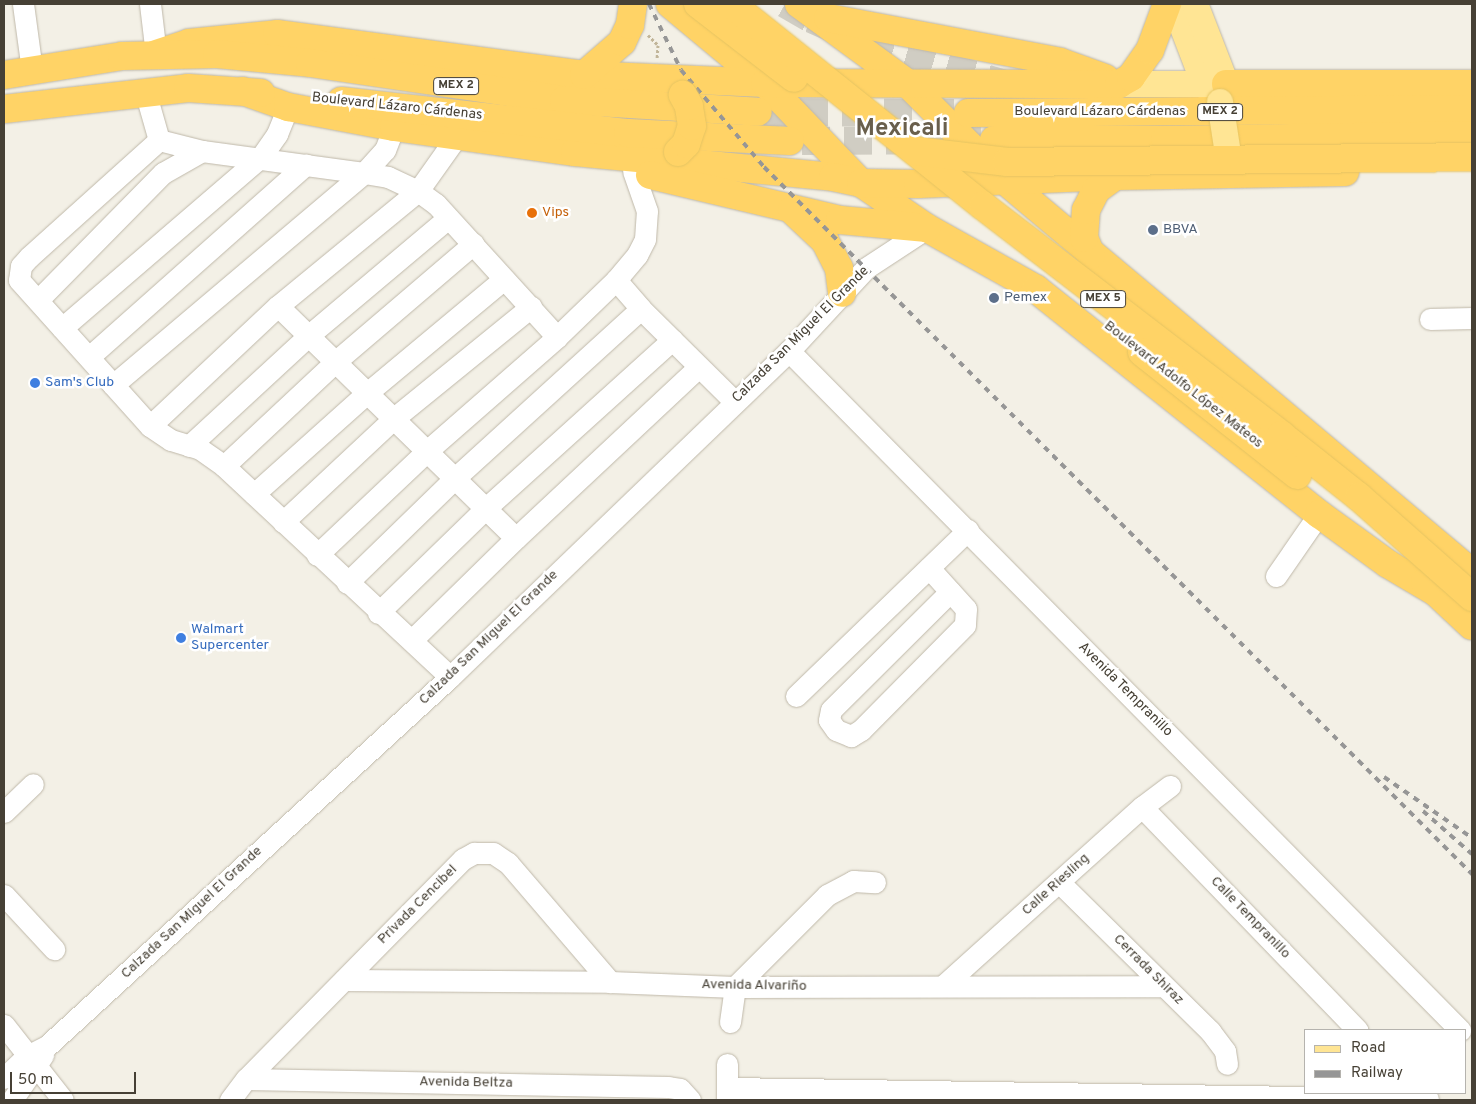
<!DOCTYPE html>
<html>
<head>
<meta charset="utf-8">
<style>
  body { margin:0 }
  #map { position:relative; width:1476px; height:1104px; overflow:hidden; background:#f3f0e6; font-family:Overpass,sans-serif }
  div>[style] { position:absolute }
  [style*='--x'] { left:calc(var(--x)*1px); top:calc(var(--y)*1px); width:calc(var(--w)*1px); rotate:calc(var(--a)*1deg) }
  .highway-tunnel>* { height:28px; margin-top:-14px; transform-origin:0; background:repeating-linear-gradient(90deg,#d0cdc3 0 28px,transparent 0 42px) }
  .path>* { height:3px; margin-top:-1.5px; transform-origin:0; background:repeating-linear-gradient(90deg,#c1b599 0 2.5px,transparent 0 5px) }
  .roads { filter:drop-shadow(0 0 1px #bfb8a9) drop-shadow(0 0 1px #bfb8a9) }
  .minor>* { height:21px; margin:-10.5px; padding:0 10.5px; transform-origin:10.5px; border-radius:10.5px; background:#fff }
  .major>* { height:26px; margin:-13px; padding:0 13px; transform-origin:13px; border-radius:13px; background:#ffe594 }
  .highway>* { height:28px; margin:-14px; padding:0 14px; transform-origin:14px; border-radius:14px; background:#ffd366 }
  .rail>* { height:4px; margin-top:-2px; transform-origin:0; background:repeating-linear-gradient(90deg,#969696 0 6px,transparent 0 12px) }
  .bridges { filter:drop-shadow(0 0 1px #e6c462) drop-shadow(0 0 1px #e6c462) }
  .major-bridge>* { height:26px; margin:-13px; padding:0 13px; transform-origin:13px; border-radius:13px; background:#ffe594 }
  .highway-bridge>* { height:28px; margin:-14px; padding:0 14px; transform-origin:14px; border-radius:14px; background:#ffd366 }
  .dots>* { width:14px; height:14px; translate:-50% -50%; box-sizing:border-box; border:2px solid #fff; border-radius:50% }
  span { translate:-50% -50%; white-space:nowrap; text-align:center; line-height:1.15; -webkit-text-stroke:5px #fff; paint-order:stroke }
  .shield-label span { padding:1px 4px; background:#fff; border:1px solid; border-radius:4px; -webkit-text-stroke-width:0 }
  .shield-label { font-size:12px; color:#464035; font-weight:700 }
  .street-label { font-size:14px; color:#464035 }
  .food-label { font-size:14px; color:#c56008 }
  .left { translate:0 -50%; text-align:left }
  .service-label { font-size:14px; color:#4e5e75 }
  .shop-label { font-size:14px; color:#366cbe }
  .town-label { font-size:24px; color:#695f4c; font-weight:700 }
  .frame { position:absolute; inset:0; border:5px solid #464035; pointer-events:none }
  .legend { position:absolute; left:1304px; top:1029px; width:162px; height:65px; box-sizing:border-box; background:#fff; border:1px solid #b5b3ae; margin:0; padding:6px 9px; list-style:none; font-size:15px; color:#464035 }
  .legend li { display:flex; align-items:center; gap:10px; height:25px }
  .legend b { width:25px; border:1px solid #b5b3ae }
  .scale { position:absolute; left:10px; top:1072px; width:126px; height:22px; box-sizing:border-box; border:2px solid #464035; border-top:0; padding-left:6px; font-size:15px; line-height:18px; white-space:nowrap; color:#464035; -webkit-text-stroke:4px #fff; paint-order:stroke }
</style>
</head>
<body>
<div id="map">
  <div class="highway-tunnel">
    <div style="--x:785;--y:4;--w:30;--a:30"></div>
    <div style="--x:811;--y:19;--w:60;--a:23.6"></div>
    <div style="--x:866;--y:43;--w:198;--a:16.4"></div>
    <div style="--x:758;--y:112;--w:196;--a:0.3"></div>
    <div style="--x:802;--y:141;--w:179;--a:-0.3"></div>
  </div>
  <div class="path">
    <div style="--x:648;--y:35;--w:14;--a:45"></div>
    <div style="--x:658;--y:45;--w:13;--a:94"></div>
  </div>
  <div class="roads">
    <div class="minor">
      <div style="--x:23;--y:4;--w:68;--a:82.3"></div>
      <div style="--x:150;--y:4;--w:50;--a:83.2"></div>
      <div style="--x:145;--y:91;--w:51;--a:74.1"></div>
      <div style="--x:159;--y:140;--w:175;--a:138"></div>
      <div style="--x:29;--y:257;--w:12;--a:132"></div>
      <div style="--x:21;--y:266;--w:14;--a:98"></div>
      <div style="--x:19;--y:280;--w:196;--a:48.1"></div>
      <div style="--x:150;--y:426;--w:175;--a:-43.2"></div>
      <div style="--x:278;--y:306;--w:181;--a:-39.4"></div>
      <div style="--x:418;--y:191;--w:67;--a:-54.7"></div>
      <div style="--x:202;--y:151;--w:163;--a:7.7"></div>
      <div style="--x:364;--y:173;--w:24;--a:9"></div>
      <div style="--x:388;--y:177;--w:33;--a:25"></div>
      <div style="--x:418;--y:191;--w:22;--a:36"></div>
      <div style="--x:436;--y:204;--w:180;--a:47.7"></div>
      <div style="--x:557;--y:337;--w:82;--a:-44"></div>
      <div style="--x:616;--y:280;--w:33;--a:-50"></div>
      <div style="--x:637;--y:255;--w:18;--a:-63"></div>
      <div style="--x:645;--y:239;--w:28;--a:-86"></div>
      <div style="--x:647;--y:211;--w:42;--a:-109.3"></div>
      <div style="--x:616;--y:280;--w:38;--a:49"></div>
      <div style="--x:641;--y:309;--w:132;--a:44.7"></div>
      <div style="--x:38;--y:300;--w:178;--a:-45.5"></div>
      <div style="--x:163;--y:173;--w:45;--a:-29.4"></div>
      <div style="--x:202;--y:151;--w:44;--a:-165.7"></div>
      <div style="--x:278;--y:306;--w:332;--a:44.3"></div>
      <div style="--x:516;--y:538;--w:146;--a:135.6"></div>
      <div style="--x:1430;--y:319;--w:42;--a:-1.4"></div>
      <div style="--x:62;--y:328;--w:262;--a:-40.7"></div>
      <div style="--x:261;--y:157;--w:28;--a:-55"></div>
      <div style="--x:277;--y:134;--w:29;--a:-68"></div>
      <div style="--x:789;--y:351;--w:955;--a:45.34"></div>
      <div style="--x:89;--y:357;--w:290;--a:-41.6"></div>
      <div style="--x:113;--y:385;--w:329;--a:-40.2"></div>
      <div style="--x:364;--y:173;--w:31;--a:-48"></div>
      <div style="--x:385;--y:150;--w:25;--a:-69"></div>
      <div style="--x:150;--y:426;--w:25;--a:34"></div>
      <div style="--x:171;--y:440;--w:30;--a:17"></div>
      <div style="--x:200;--y:449;--w:29;--a:35"></div>
      <div style="--x:224;--y:466;--w:309;--a:43"></div>
      <div style="--x:189;--y:446;--w:162;--a:-42.7"></div>
      <div style="--x:308;--y:336;--w:183;--a:-40.1"></div>
      <div style="--x:224;--y:466;--w:152;--a:-43.1"></div>
      <div style="--x:335;--y:362;--w:182;--a:-40.5"></div>
      <div style="--x:254;--y:494;--w:152;--a:-41.8"></div>
      <div style="--x:367;--y:393;--w:178;--a:-39.8"></div>
      <div style="--x:283;--y:522;--w:151;--a:-43.1"></div>
      <div style="--x:393;--y:419;--w:178;--a:-39.1"></div>
      <div style="--x:516;--y:538;--w:250;--a:-43.1"></div>
      <div style="--x:317;--y:555;--w:151;--a:-43.4"></div>
      <div style="--x:427;--y:451;--w:173;--a:-41.2"></div>
      <div style="--x:929;--y:568;--w:55;--a:47.9"></div>
      <div style="--x:966;--y:609;--w:16;--a:94"></div>
      <div style="--x:965;--y:625;--w:148;--a:134.7"></div>
      <div style="--x:861;--y:730;--w:12;--a:149"></div>
      <div style="--x:851;--y:736;--w:16;--a:-158"></div>
      <div style="--x:836;--y:730;--w:12;--a:-125"></div>
      <div style="--x:829;--y:720;--w:10;--a:-79"></div>
      <div style="--x:831;--y:710;--w:168;--a:-44.8"></div>
      <div style="--x:1276;--y:576;--w:75;--a:-55.3"></div>
      <div style="--x:347;--y:583;--w:151;--a:-44.2"></div>
      <div style="--x:455;--y:478;--w:251;--a:-42.3"></div>
      <div style="--x:378;--y:613;--w:151;--a:-44.2"></div>
      <div style="--x:486;--y:508;--w:251;--a:-42.1"></div>
      <div style="--x:796;--y:696;--w:239;--a:-44"></div>
      <div style="--x:1142;--y:807;--w:310;--a:46"></div>
      <div style="--x:4;--y:812;--w:40;--a:-44"></div>
      <div style="--x:1060;--y:883;--w:211;--a:44.6"></div>
      <div style="--x:1210;--y:1031;--w:25;--a:53"></div>
      <div style="--x:1225;--y:1051;--w:13;--a:81"></div>
      <div style="--x:4;--y:895;--w:74;--a:47.2"></div>
      <div style="--x:344;--y:980;--w:266;--a:0.4"></div>
      <div style="--x:610;--y:982;--w:125;--a:2.3"></div>
      <div style="--x:735;--y:987;--w:428;--a:-0.1"></div>
      <div style="--x:944;--y:985;--w:266;--a:-42"></div>
      <div style="--x:1142;--y:807;--w:35;--a:-37"></div>
      <div style="--x:730;--y:1022;--w:35;--a:-82"></div>
      <div style="--x:735;--y:987;--w:130;--a:-45"></div>
      <div style="--x:827;--y:895;--w:30;--a:-28"></div>
      <div style="--x:853;--y:881;--w:22;--a:3"></div>
      <div style="--x:4;--y:1025;--w:95;--a:51.8"></div>
      <div style="--x:4;--y:1078;--w:32;--a:-44"></div>
      <div style="--x:27;--y:1056;--w:22;--a:-27"></div>
      <div style="--x:47;--y:1046;--w:546;--a:-42.48"></div>
      <div style="--x:450;--y:677;--w:470;--a:-43.9"></div>
      <div style="--x:789;--y:351;--w:113;--a:-47.1"></div>
      <div style="--x:866;--y:268;--w:73;--a:-33.3"></div>
      <div style="--x:246;--y:1079;--w:422;--a:1.1"></div>
      <div style="--x:668;--y:1087;--w:12;--a:9"></div>
      <div style="--x:680;--y:1089;--w:15;--a:48"></div>
      <div style="--x:727;--y:1088;--w:701;--a:0.9"></div>
      <div style="--x:12;--y:1100;--w:55;--a:-55.4"></div>
      <div style="--x:230;--y:1100;--w:26;--a:-53"></div>
      <div style="--x:246;--y:1079;--w:309;--a:-45.4"></div>
      <div style="--x:463;--y:859;--w:13;--a:-29"></div>
      <div style="--x:474;--y:853;--w:19;--a:0"></div>
      <div style="--x:493;--y:853;--w:18;--a:34"></div>
      <div style="--x:508;--y:863;--w:157;--a:49.4"></div>
      <div style="--x:727;--y:1100;--w:36;--a:-90"></div>
    </div>
    <div class="major">
      <div style="--x:1174;--y:4;--w:87;--a:69.1"></div>
      <div style="--x:1205;--y:85;--w:23;--a:49"></div>
      <div style="--x:1195;--y:4;--w:86;--a:68.8"></div>
      <div style="--x:1226;--y:84;--w:16;--a:108"></div>
      <div style="--x:1119;--y:84;--w:101;--a:0"></div>
    </div>
    <div class="highway">
      <div style="--x:670;--y:4;--w:124;--a:39.7"></div>
      <div style="--x:765;--y:83;--w:139;--a:46.2"></div>
      <div style="--x:861;--y:183;--w:80;--a:34.3"></div>
      <div style="--x:927;--y:228;--w:125;--a:29.2"></div>
      <div style="--x:1036;--y:289;--w:362;--a:38.5"></div>
      <div style="--x:1319;--y:514;--w:85;--a:35.9"></div>
      <div style="--x:1388;--y:564;--w:59;--a:30.5"></div>
      <div style="--x:799;--y:4;--w:134;--a:36.2"></div>
      <div style="--x:907;--y:83;--w:136;--a:45"></div>
      <div style="--x:1003;--y:179;--w:613;--a:40.03"></div>
      <div style="--x:828;--y:18;--w:236;--a:10.7"></div>
      <div style="--x:1060;--y:62;--w:48;--a:19.6"></div>
      <div style="--x:156;--y:54;--w:35;--a:-18"></div>
      <div style="--x:189;--y:43;--w:88;--a:-5.8"></div>
      <div style="--x:277;--y:34;--w:310;--a:7.6"></div>
      <div style="--x:584;--y:75;--w:181;--a:2.5"></div>
      <div style="--x:765;--y:83;--w:354;--a:0.2"></div>
      <div style="--x:1119;--y:84;--w:14;--a:-30"></div>
      <div style="--x:1131;--y:77;--w:33;--a:-55"></div>
      <div style="--x:1150;--y:50;--w:49;--a:-69.7"></div>
      <div style="--x:4;--y:75;--w:120;--a:-9.1"></div>
      <div style="--x:122;--y:56;--w:95;--a:-1.2"></div>
      <div style="--x:217;--y:54;--w:93;--a:5.5"></div>
      <div style="--x:310;--y:63;--w:257;--a:8.3"></div>
      <div style="--x:564;--y:100;--w:194;--a:3.5"></div>
      <div style="--x:584;--y:75;--w:50;--a:-41"></div>
      <div style="--x:622;--y:42;--w:19;--a:-65"></div>
      <div style="--x:630;--y:25;--w:21;--a:-82"></div>
      <div style="--x:1226;--y:84;--w:246;--a:0"></div>
      <div style="--x:243;--y:91;--w:48;--a:19.6"></div>
      <div style="--x:288;--y:107;--w:108;--a:10.7"></div>
      <div style="--x:394;--y:127;--w:183;--a:7.9"></div>
      <div style="--x:575;--y:152;--w:259;--a:5.5"></div>
      <div style="--x:833;--y:177;--w:29;--a:12"></div>
      <div style="--x:861;--y:183;--w:57;--a:1"></div>
      <div style="--x:918;--y:184;--w:197;--a:-2.3"></div>
      <div style="--x:1115;--y:176;--w:230;--a:-1"></div>
      <div style="--x:341;--y:101;--w:289;--a:6.4"></div>
      <div style="--x:628;--y:133;--w:162;--a:2.8"></div>
      <div style="--x:4;--y:109;--w:185;--a:-6.5"></div>
      <div style="--x:188;--y:88;--w:73;--a:3.9"></div>
      <div style="--x:968;--y:113;--w:504;--a:-0.45"></div>
      <div style="--x:994;--y:140;--w:171;--a:0"></div>
      <div style="--x:1165;--y:140;--w:307;--a:-0.9"></div>
      <div style="--x:650;--y:175;--w:195;--a:13.3"></div>
      <div style="--x:840;--y:220;--w:87;--a:5.3"></div>
      <div style="--x:792;--y:210;--w:45;--a:43.2"></div>
      <div style="--x:825;--y:241;--w:30;--a:63"></div>
      <div style="--x:839;--y:268;--w:25;--a:83"></div>
      <div style="--x:1091;--y:255;--w:18;--a:-112"></div>
      <div style="--x:1084;--y:238;--w:28;--a:-86"></div>
      <div style="--x:1086;--y:210;--w:22;--a:-63"></div>
      <div style="--x:1096;--y:190;--w:24;--a:-36"></div>
      <div style="--x:1425;--y:582;--w:64;--a:43.1"></div>
    </div>
  </div>
  <div class="rail">
    <div style="--x:649;--y:4;--w:73;--a:64.1"></div>
    <div style="--x:681;--y:70;--w:128;--a:49.4"></div>
    <div style="--x:764;--y:167;--w:1001;--a:44.96"></div>
    <div style="--x:1384;--y:777;--w:107;--a:34.7"></div>
    <div style="--x:1423;--y:811;--w:65;--a:41.3"></div>
  </div>
  <div class="bridges">
    <div class="major-bridge">
      <div style="--x:1220;--y:102;--w:59;--a:81.2"></div>
    </div>
    <div class="highway-bridge">
      <div style="--x:698;--y:4;--w:121;--a:37.6"></div>
      <div style="--x:731;--y:4;--w:323;--a:38.7"></div>
      <div style="--x:983;--y:206;--w:376;--a:37.5"></div>
      <div style="--x:1281;--y:435;--w:100;--a:38.5"></div>
      <div style="--x:1359;--y:497;--w:151;--a:41.5"></div>
      <div style="--x:915;--y:151;--w:93;--a:6.8"></div>
      <div style="--x:1007;--y:162;--w:465;--a:-0.6"></div>
      <div style="--x:678;--y:152;--w:11;--a:-45"></div>
      <div style="--x:686;--y:144;--w:19;--a:-72"></div>
      <div style="--x:692;--y:126;--w:20;--a:-99"></div>
      <div style="--x:689;--y:106;--w:13;--a:-119"></div>
      <div style="--x:1142;--y:352;--w:198;--a:38.4"></div>
    </div>
  </div>
  <div class="dots">
    <div style="left:532px;top:213px;background:#e8710a"></div>
    <div style="left:1153px;top:230px;background:#5c6f8a"></div>
    <div style="left:994px;top:298px;background:#5c6f8a"></div>
    <div style="left:35px;top:383px;background:#3f7fe0"></div>
    <div style="left:181px;top:638px;background:#3f7fe0"></div>
  </div>
  <div class="shield-label">
    <span style="left:456px;top:86px">MEX 2</span>
    <span style="left:1220px;top:112px">MEX 2</span>
    <span style="left:1103px;top:299px">MEX 5</span>
  </div>
  <div class="street-label">
    <span style="left:397px;top:107px;rotate:6deg">Boulevard Lázaro Cárdenas</span>
    <span style="left:1100px;top:112px">Boulevard Lázaro Cárdenas</span>
    <span style="left:801px;top:335px;rotate:-45deg">Calzada San Miguel El Grande</span>
    <span style="left:1183px;top:385px;rotate:38deg">Boulevard Adolfo López Mateos</span>
    <span style="left:489px;top:638px;rotate:-44deg">Calzada San Miguel El Grande</span>
    <span style="left:1125px;top:690px;rotate:45deg">Avenida Tempranillo</span>
    <span style="left:1056px;top:885px;rotate:-42deg">Calle Riesling</span>
    <span style="left:418px;top:905px;rotate:-45deg">Privada Cencibel</span>
    <span style="left:192px;top:913px;rotate:-43deg">Calzada San Miguel El Grande</span>
    <span style="left:1250px;top:918px;rotate:46deg">Calle Tempranillo</span>
    <span style="left:1148px;top:970px;rotate:45deg">Cerrada Shiraz</span>
    <span style="left:754px;top:986px;rotate:1deg">Avenida Alvariño</span>
    <span style="left:466px;top:1083px;rotate:1deg">Avenida Beltza</span>
  </div>
  <div class="food-label">
    <span class="left" style="left:542px;top:213px">Vips</span>
  </div>
  <div class="service-label">
    <span class="left" style="left:1163px;top:230px">BBVA</span>
    <span class="left" style="left:1004px;top:298px">Pemex</span>
  </div>
  <div class="shop-label">
    <span class="left" style="left:45px;top:383px">Sam's Club</span>
    <span class="left" style="left:191px;top:638px">Walmart<br>Supercenter</span>
  </div>
  <div class="town-label">
    <span style="left:902px;top:130px">Mexicali</span>
  </div>
  <div class="frame"></div>
  <ul class="legend">
  <li><b style="height:6px;background:#ffe594"></b>Road</li>
  <li><b style="height:6px;background:#969696"></b>Railway</li>
  </ul>
  <div class="scale">50 m</div>
</div>
</body>
</html>
